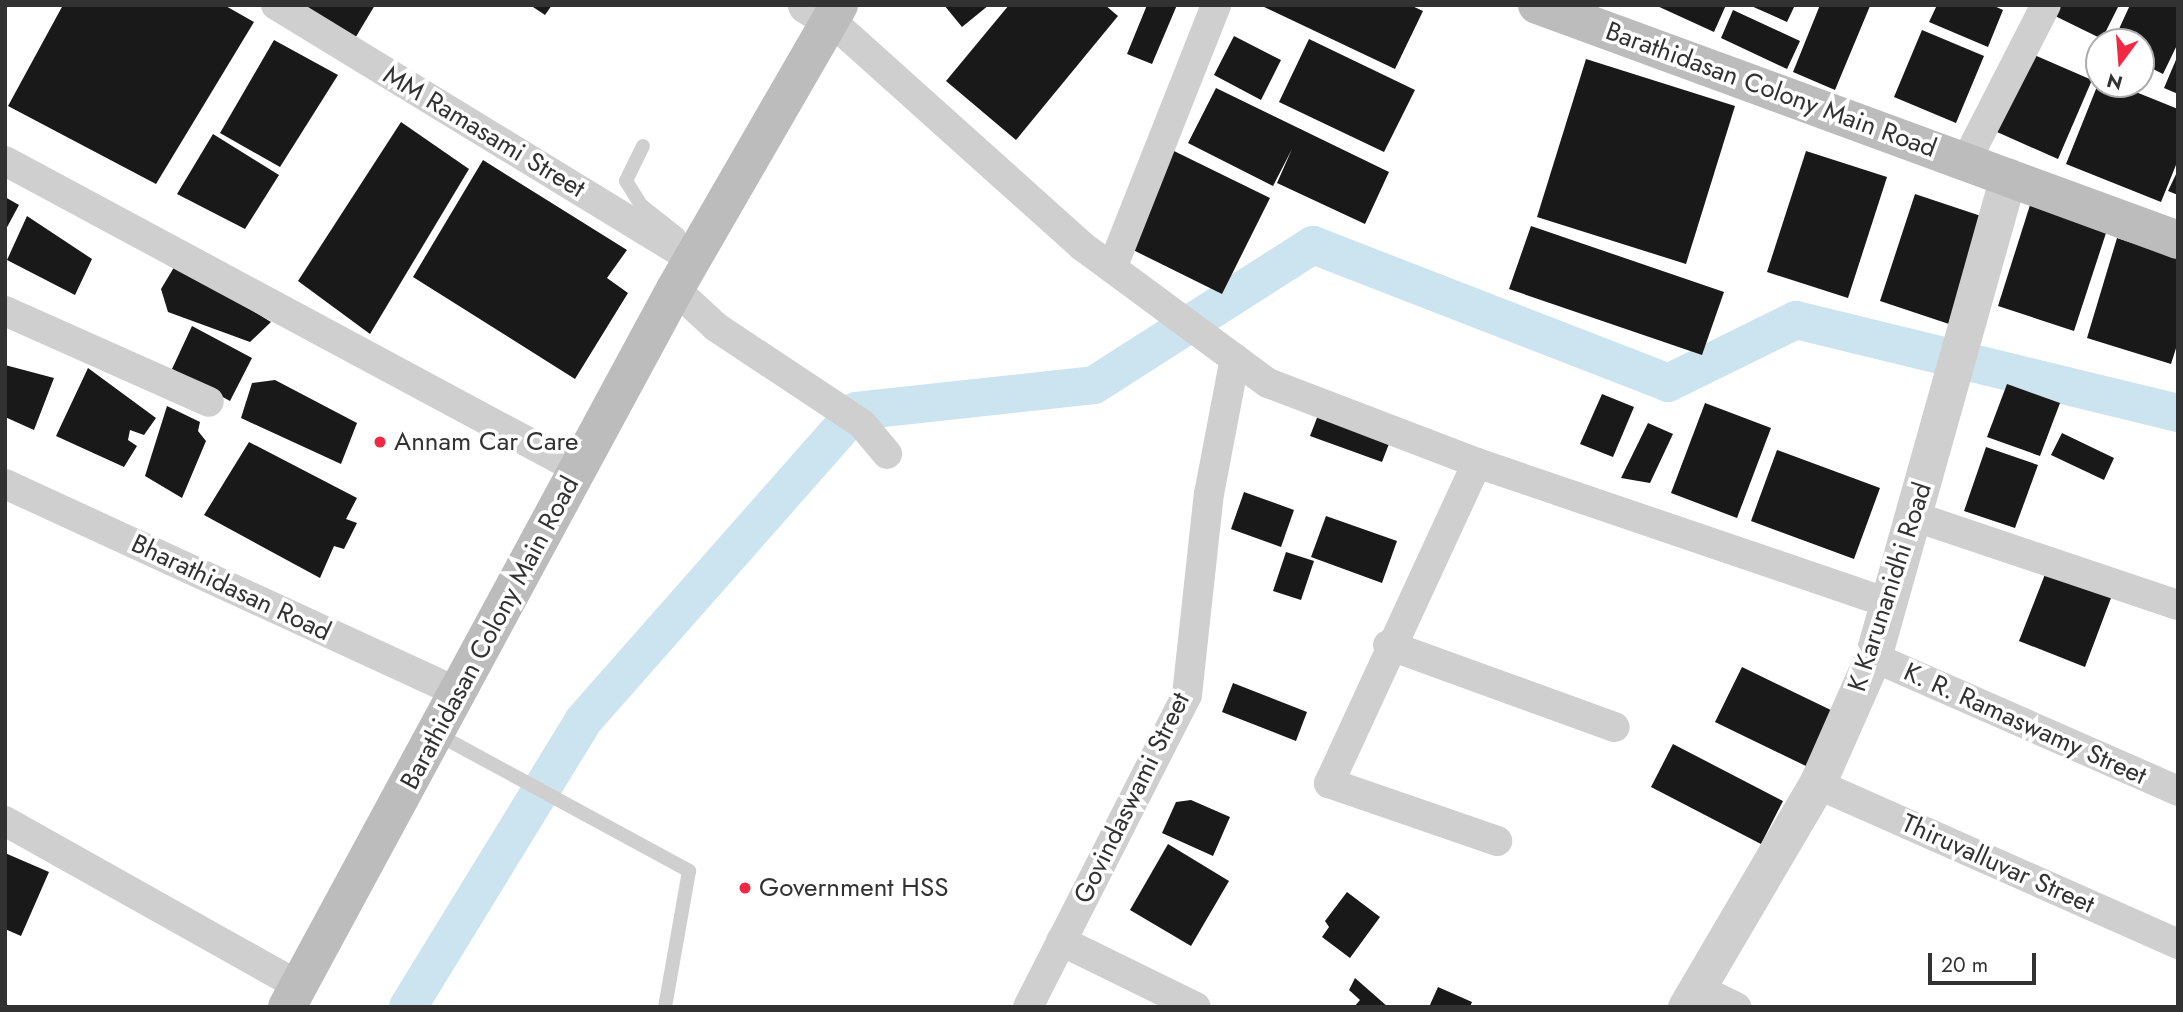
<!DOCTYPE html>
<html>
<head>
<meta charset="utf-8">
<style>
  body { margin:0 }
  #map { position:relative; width:2183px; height:1012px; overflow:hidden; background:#fff; font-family:Jost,sans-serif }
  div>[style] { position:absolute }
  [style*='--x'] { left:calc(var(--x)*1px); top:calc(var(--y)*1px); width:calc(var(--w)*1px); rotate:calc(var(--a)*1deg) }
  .canal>* { height:38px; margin:-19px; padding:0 19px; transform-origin:19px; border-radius:19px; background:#cbe4f0 }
  .building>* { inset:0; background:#191919 }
  .service>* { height:14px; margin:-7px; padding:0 7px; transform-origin:7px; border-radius:7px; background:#cfcfcf }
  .minor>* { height:30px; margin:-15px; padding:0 15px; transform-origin:15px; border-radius:15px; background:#cfcfcf }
  .tertiary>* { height:37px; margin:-18.5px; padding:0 18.5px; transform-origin:18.5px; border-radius:18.5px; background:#cfcfcf }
  .secondary>* { height:38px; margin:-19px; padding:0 19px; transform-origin:19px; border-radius:19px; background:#bcbcbc }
  .dots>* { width:19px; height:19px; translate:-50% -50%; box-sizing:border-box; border:4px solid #fff; border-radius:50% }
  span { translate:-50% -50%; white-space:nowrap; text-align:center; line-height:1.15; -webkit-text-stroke:7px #fff; paint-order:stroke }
  .street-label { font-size:26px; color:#323232 }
  .poi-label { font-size:26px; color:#323232 }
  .left { translate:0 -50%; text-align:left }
  .frame { position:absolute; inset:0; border:7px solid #323232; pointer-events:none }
  .north { position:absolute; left:2085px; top:28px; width:70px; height:70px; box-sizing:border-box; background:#fff; border:2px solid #adadad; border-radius:50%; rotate:196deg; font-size:19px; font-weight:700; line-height:28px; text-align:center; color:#323232 }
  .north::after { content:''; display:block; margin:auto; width:24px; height:32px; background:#f32944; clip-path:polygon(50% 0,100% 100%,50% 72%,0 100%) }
  .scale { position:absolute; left:1928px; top:953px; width:108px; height:32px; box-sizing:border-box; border:4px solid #323232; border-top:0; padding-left:9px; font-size:21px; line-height:24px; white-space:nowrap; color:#323232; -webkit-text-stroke:5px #fff; paint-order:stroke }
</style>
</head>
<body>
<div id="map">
  <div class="canal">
    <div style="--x:408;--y:1007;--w:335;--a:-58.5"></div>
    <div style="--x:583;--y:721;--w:413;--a:-48.6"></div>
    <div style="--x:856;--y:411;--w:239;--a:-6.2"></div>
    <div style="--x:1094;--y:385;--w:260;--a:-32.6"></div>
    <div style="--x:1313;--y:245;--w:381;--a:21.2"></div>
    <div style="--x:1668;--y:383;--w:143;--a:-26.2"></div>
    <div style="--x:1796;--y:320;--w:393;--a:13.7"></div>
  </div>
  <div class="building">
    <div style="clip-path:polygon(63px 5px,224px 5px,254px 22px,156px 184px,8px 106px)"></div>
    <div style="clip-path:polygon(303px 5px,375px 5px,354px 40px)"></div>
    <div style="clip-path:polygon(530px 5px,552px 5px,545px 15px)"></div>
    <div style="clip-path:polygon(944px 5px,989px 5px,962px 27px)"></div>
    <div style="clip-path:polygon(1009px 5px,1105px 5px,1118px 16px,1016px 140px,946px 81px)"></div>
    <div style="clip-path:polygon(1147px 5px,1177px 5px,1152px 64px,1127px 54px)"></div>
    <div style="clip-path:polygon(1260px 5px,1410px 5px,1423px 11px,1395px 69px)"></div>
    <div style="clip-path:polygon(1655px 5px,1726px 5px,1714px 32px)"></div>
    <div style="clip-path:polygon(1749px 5px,1795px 5px,1787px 22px)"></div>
    <div style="clip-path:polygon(1820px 5px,1870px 6px,1835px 90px,1793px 72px)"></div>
    <div style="clip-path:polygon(1937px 5px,1992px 5px,2003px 10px,1988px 47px,1929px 22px)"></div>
    <div style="clip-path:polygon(2058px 5px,2119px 5px,2102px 39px,2053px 15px)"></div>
    <div style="clip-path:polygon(2130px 5px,2178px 5px,2178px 43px,2163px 74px,2141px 63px,2141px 42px,2113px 42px)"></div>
    <div style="clip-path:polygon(1733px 10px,1800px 41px,1787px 69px,1721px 38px)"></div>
    <div style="clip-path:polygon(1922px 30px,1984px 56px,1956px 123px,1894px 97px)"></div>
    <div style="clip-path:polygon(1234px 36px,1281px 60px,1261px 100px,1214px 75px)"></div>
    <div style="clip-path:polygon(1309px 39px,1415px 90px,1384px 152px,1279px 102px)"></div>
    <div style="clip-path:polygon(274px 40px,338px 75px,280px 167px,220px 133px)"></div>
    <div style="clip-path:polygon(2032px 54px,2092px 80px,2058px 159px,1997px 132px)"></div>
    <div style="clip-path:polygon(2178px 55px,2178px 94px,2164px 88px)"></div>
    <div style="clip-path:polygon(1586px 59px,1735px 106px,1686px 264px,1537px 217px)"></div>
    <div style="clip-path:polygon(2098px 84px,2116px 84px,2178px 109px,2178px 160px,2161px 202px,2066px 164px)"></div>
    <div style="clip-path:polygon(1216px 88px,1389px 172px,1365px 224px,1277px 183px,1292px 149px,1273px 186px,1188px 143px)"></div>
    <div style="clip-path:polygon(401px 122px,469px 169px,370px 334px,298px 281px)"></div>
    <div style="clip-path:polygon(213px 134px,279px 175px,245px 229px,177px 194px)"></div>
    <div style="clip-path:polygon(1174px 151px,1270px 198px,1222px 294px,1127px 247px)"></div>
    <div style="clip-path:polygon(1806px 151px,1887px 177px,1848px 298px,1767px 272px)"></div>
    <div style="clip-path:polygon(483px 160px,627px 250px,607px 278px,628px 293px,575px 379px,413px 277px)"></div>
    <div style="clip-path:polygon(2178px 170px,2178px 195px,2168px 191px)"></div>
    <div style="clip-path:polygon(1915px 194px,1984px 217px,1949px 324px,1880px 301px)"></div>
    <div style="clip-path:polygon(5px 197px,19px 205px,5px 231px)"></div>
    <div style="clip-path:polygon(2030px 205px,2107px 230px,2074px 331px,1998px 306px)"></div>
    <div style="clip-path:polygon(27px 216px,92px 259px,75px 295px,7px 260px)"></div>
    <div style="clip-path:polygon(1531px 226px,1724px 292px,1702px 355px,1509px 289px)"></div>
    <div style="clip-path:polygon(2117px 238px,2178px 258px,2178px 342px,2171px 364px,2087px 338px)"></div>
    <div style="clip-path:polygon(176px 264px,271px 322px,250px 342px,168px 312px,161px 289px)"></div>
    <div style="clip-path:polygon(192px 326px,252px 358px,230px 401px,172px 369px)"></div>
    <div style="clip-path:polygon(5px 365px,54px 378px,34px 430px,5px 417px)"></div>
    <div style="clip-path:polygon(88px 368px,156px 418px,144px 435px,130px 430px,128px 440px,137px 446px,124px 467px,56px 436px)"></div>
    <div style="clip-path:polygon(275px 380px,357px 423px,341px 464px,241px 418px,252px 383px)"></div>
    <div style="clip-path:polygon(2007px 384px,2060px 403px,2040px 456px,1987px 437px)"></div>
    <div style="clip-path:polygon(1602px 394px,1634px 407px,1613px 457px,1580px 444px)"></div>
    <div style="clip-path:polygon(1705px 403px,1771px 428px,1737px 518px,1671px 493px)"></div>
    <div style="clip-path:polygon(167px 406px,200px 422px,198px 431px,206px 441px,182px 498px,145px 476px)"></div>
    <div style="clip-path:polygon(1320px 410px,1392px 436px,1382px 462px,1310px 436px)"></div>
    <div style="clip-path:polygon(1648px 423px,1673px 434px,1650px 483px,1621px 478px)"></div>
    <div style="clip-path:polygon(2062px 433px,2114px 458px,2104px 480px,2051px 455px)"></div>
    <div style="clip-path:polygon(249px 442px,357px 498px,346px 519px,357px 523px,344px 549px,334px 546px,320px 578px,204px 515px)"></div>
    <div style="clip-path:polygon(1986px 447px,2038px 465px,2015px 528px,1964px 511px)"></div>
    <div style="clip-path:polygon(1777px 450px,1880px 488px,1854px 559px,1751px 521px)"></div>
    <div style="clip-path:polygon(1244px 492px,1294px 510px,1281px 547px,1231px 529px)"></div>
    <div style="clip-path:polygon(1326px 516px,1397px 541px,1382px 583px,1311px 557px)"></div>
    <div style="clip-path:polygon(1286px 552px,1314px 561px,1301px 600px,1273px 591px)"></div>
    <div style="clip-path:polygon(2049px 564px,2114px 590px,2085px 667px,2019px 641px)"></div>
    <div style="clip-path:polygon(1742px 667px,1837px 713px,1810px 768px,1715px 722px)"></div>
    <div style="clip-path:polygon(1233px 683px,1307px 712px,1296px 741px,1222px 712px)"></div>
    <div style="clip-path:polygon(1673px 744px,1783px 801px,1761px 844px,1651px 787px)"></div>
    <div style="clip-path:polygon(1191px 800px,1230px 817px,1213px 856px,1162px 833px,1176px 802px)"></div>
    <div style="clip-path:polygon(1168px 844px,1229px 881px,1191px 946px,1130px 910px)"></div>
    <div style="clip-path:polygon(5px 853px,49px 872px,21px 936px,5px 929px)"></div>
    <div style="clip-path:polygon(1347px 892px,1380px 917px,1350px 958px,1322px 937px,1329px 927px,1325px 921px)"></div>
    <div style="clip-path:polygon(1355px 978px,1388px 1007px,1354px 1007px,1360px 1000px,1349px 990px)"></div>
    <div style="clip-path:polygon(1438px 987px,1472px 1002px,1470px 1007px,1429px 1007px)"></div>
  </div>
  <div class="service">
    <div style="--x:643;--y:146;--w:39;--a:116"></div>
    <div style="--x:626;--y:181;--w:28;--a:58"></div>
    <div style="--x:641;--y:205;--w:48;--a:38.3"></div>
    <div style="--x:437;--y:734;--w:287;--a:28.5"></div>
    <div style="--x:689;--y:871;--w:138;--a:100"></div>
  </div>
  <div class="minor">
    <div style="--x:276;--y:5;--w:487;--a:31.4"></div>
    <div style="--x:828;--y:18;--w:341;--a:41.9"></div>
    <div style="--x:1082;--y:246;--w:231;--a:36.4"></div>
    <div style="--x:1268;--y:383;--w:224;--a:20.9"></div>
    <div style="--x:1477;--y:463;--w:437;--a:18.8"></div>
    <div style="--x:5;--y:161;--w:651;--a:28.26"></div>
    <div style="--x:1966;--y:161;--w:175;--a:-62.9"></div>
    <div style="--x:1112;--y:268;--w:283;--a:-68.4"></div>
    <div style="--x:675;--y:289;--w:56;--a:42.8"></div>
    <div style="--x:716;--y:327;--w:175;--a:33.6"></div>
    <div style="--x:862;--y:424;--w:39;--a:50"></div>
    <div style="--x:5;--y:311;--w:223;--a:24"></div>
    <div style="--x:1477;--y:463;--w:353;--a:114.8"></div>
    <div style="--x:1329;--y:783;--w:178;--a:19"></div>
    <div style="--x:5;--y:484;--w:498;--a:24.7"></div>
    <div style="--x:1916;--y:517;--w:276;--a:18.6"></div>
    <div style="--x:1388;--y:645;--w:241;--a:19.9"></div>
    <div style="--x:1873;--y:657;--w:333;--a:23.7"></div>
    <div style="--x:1817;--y:784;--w:395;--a:23.9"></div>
    <div style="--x:5;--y:821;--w:337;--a:29.3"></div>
    <div style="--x:1061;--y:941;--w:150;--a:26.1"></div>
    <div style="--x:1695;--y:987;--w:46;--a:26"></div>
    <div style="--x:1028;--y:1007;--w:350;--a:-63"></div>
    <div style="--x:1187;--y:695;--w:202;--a:-83.8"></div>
    <div style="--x:1209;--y:494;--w:138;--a:-79.2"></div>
  </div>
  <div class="tertiary">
    <div style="--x:806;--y:5;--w:26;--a:31"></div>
    <div style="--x:1686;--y:1007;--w:259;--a:-59.6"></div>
    <div style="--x:1817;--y:784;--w:139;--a:-66.2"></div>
    <div style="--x:1873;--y:657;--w:499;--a:-74.3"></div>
  </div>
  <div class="secondary">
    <div style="--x:1537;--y:5;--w:683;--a:20.13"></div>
    <div style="--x:287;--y:1007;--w:816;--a:-61.61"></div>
    <div style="--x:675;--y:289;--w:328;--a:-60"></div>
  </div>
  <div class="dots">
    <div style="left:380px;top:442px;background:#f32944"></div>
    <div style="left:745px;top:888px;background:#f32944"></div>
  </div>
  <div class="street-label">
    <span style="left:1771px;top:90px;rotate:20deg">Barathidasan Colony Main Road</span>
    <span style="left:484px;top:132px;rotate:31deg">MM Ramasami Street</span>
    <span style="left:1890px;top:587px;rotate:-72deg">K Karunanidhi Road</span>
    <span style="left:231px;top:588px;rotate:25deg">Bharathidasan Road</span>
    <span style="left:490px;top:633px;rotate:-62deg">Barathidasan Colony Main Road</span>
    <span style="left:2025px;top:724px;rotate:24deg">K. R. Ramaswamy Street</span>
    <span style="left:1132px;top:798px;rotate:-64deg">Govindaswami Street</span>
    <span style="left:1998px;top:864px;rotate:24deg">Thiruvalluvar Street</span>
  </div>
  <div class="poi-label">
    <span class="left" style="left:394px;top:442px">Annam Car Care</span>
    <span class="left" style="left:759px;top:888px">Government HSS</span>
  </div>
  <div class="frame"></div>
  <div class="north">N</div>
  <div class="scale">20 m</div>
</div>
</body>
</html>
